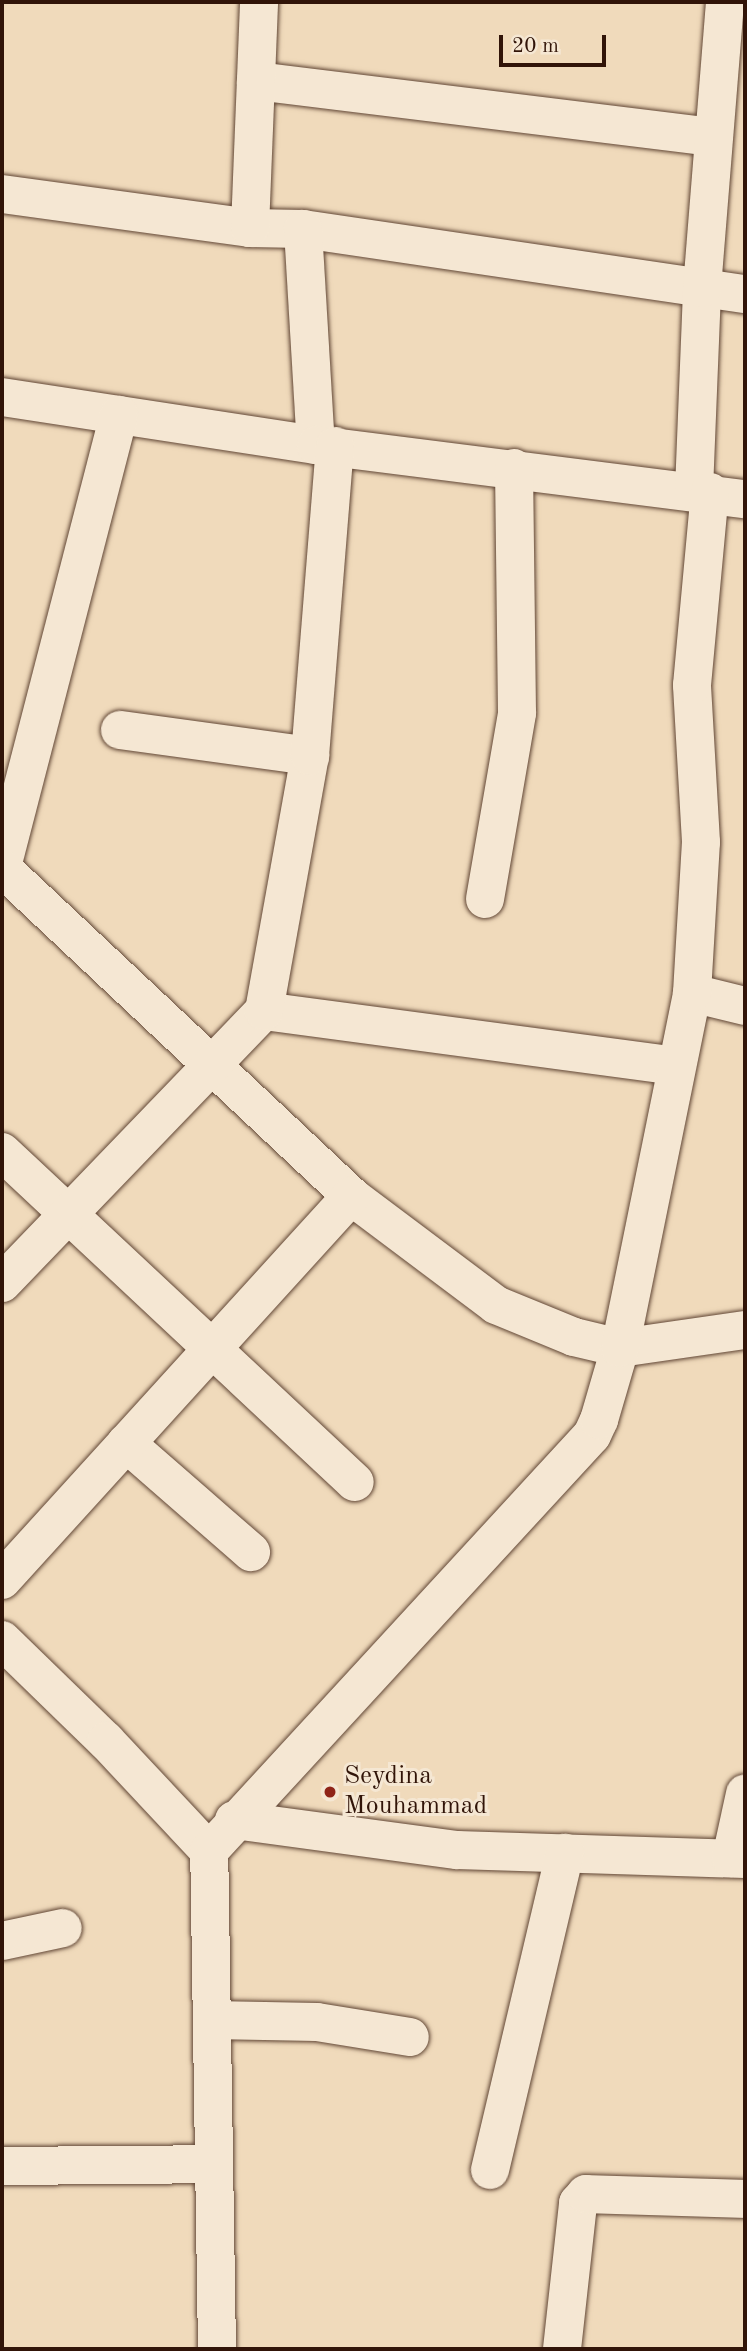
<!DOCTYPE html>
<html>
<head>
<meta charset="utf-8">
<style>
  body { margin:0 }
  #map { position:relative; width:747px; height:2351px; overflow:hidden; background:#f0dabb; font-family:"Old Standard TT",serif }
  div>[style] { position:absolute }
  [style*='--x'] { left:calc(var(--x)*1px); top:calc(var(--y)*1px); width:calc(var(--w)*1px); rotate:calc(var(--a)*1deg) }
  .roads { filter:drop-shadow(0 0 2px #614635) drop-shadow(0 0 2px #614635) }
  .minor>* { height:38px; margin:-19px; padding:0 19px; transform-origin:19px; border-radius:19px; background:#f5e7d3 }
  .dots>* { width:19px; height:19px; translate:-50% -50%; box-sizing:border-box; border:4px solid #f5e7d3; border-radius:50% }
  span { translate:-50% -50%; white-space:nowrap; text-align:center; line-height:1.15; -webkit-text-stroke:6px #f5e7d3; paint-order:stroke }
  .poi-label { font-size:26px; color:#311408 }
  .left { translate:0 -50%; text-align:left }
  .frame { position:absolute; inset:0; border:4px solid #311408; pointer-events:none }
  .scale { position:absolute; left:499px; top:35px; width:107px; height:32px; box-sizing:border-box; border:4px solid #311408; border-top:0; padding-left:9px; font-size:21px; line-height:24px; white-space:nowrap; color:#311408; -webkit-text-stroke:5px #f5e7d3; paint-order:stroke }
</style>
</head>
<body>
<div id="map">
  <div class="roads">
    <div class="minor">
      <div style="--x:256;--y:81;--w:460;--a:7"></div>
      <div style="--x:2;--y:194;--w:250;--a:7.8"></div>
      <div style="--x:250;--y:228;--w:53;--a:1.1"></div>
      <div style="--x:303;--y:229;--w:447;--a:8.4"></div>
      <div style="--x:250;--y:228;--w:226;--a:-87.7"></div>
      <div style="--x:303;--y:229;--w:216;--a:86.6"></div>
      <div style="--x:2;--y:397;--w:318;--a:8.7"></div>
      <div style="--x:316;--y:445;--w:432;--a:7.2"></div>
      <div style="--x:694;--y:490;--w:202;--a:-87.7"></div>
      <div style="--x:702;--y:288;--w:287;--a:-85.4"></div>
      <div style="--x:120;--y:730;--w:192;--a:7.8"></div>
      <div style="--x:2;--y:867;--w:467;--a:-75.5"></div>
      <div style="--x:2;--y:868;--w:479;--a:43.2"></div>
      <div style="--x:351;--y:1196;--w:181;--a:36.9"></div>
      <div style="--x:496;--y:1305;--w:84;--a:22.3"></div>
      <div style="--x:574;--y:1337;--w:47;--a:13.4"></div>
      <div style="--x:620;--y:1348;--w:126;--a:-8.2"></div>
      <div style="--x:485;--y:899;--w:189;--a:-80.2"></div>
      <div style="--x:517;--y:713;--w:245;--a:-90.7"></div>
      <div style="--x:692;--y:993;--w:55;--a:13.8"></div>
      <div style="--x:264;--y:1011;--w:415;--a:7.6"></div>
      <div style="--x:2;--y:1152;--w:483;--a:43.1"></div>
      <div style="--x:2;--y:1283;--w:378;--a:-46.1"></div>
      <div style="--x:264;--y:1011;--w:259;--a:-79.8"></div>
      <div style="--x:310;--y:756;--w:311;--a:-85.4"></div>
      <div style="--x:126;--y:1443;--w:166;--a:41.1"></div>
      <div style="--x:2;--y:1580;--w:519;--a:-47.73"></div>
      <div style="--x:2;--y:1640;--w:145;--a:44.2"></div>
      <div style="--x:106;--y:1741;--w:151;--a:46.9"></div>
      <div style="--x:234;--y:1820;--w:225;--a:7.7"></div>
      <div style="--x:457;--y:1850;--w:288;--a:1.8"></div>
      <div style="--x:731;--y:1858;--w:66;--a:-77.7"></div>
      <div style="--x:2;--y:1941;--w:62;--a:-12"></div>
      <div style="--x:212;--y:2020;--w:105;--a:1.1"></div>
      <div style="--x:317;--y:2022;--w:94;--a:9.2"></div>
      <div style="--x:2;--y:2166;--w:212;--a:-0.5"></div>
      <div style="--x:490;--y:2170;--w:326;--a:-76.7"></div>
      <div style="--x:217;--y:2349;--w:498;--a:-90.9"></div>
      <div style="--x:209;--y:1851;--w:565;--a:-47.37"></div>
      <div style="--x:592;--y:1435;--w:17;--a:-65"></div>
      <div style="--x:599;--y:1420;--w:75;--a:-73.7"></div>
      <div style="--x:620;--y:1348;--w:362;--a:-78.5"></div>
      <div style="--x:692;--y:993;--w:151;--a:-86.6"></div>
      <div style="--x:701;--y:842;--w:157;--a:-93.3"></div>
      <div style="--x:692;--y:685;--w:194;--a:-84.7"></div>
      <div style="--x:562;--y:2349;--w:147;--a:-83.7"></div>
      <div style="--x:578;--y:2203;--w:12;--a:-48"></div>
      <div style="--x:586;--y:2194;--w:159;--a:1.8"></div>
    </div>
  </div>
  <div class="dots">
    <div style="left:330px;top:1792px;background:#8f2418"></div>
  </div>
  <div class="poi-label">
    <span class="left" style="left:344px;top:1792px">Seydina<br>Mouhammad</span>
  </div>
  <div class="frame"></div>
  <div class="scale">20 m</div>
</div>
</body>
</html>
